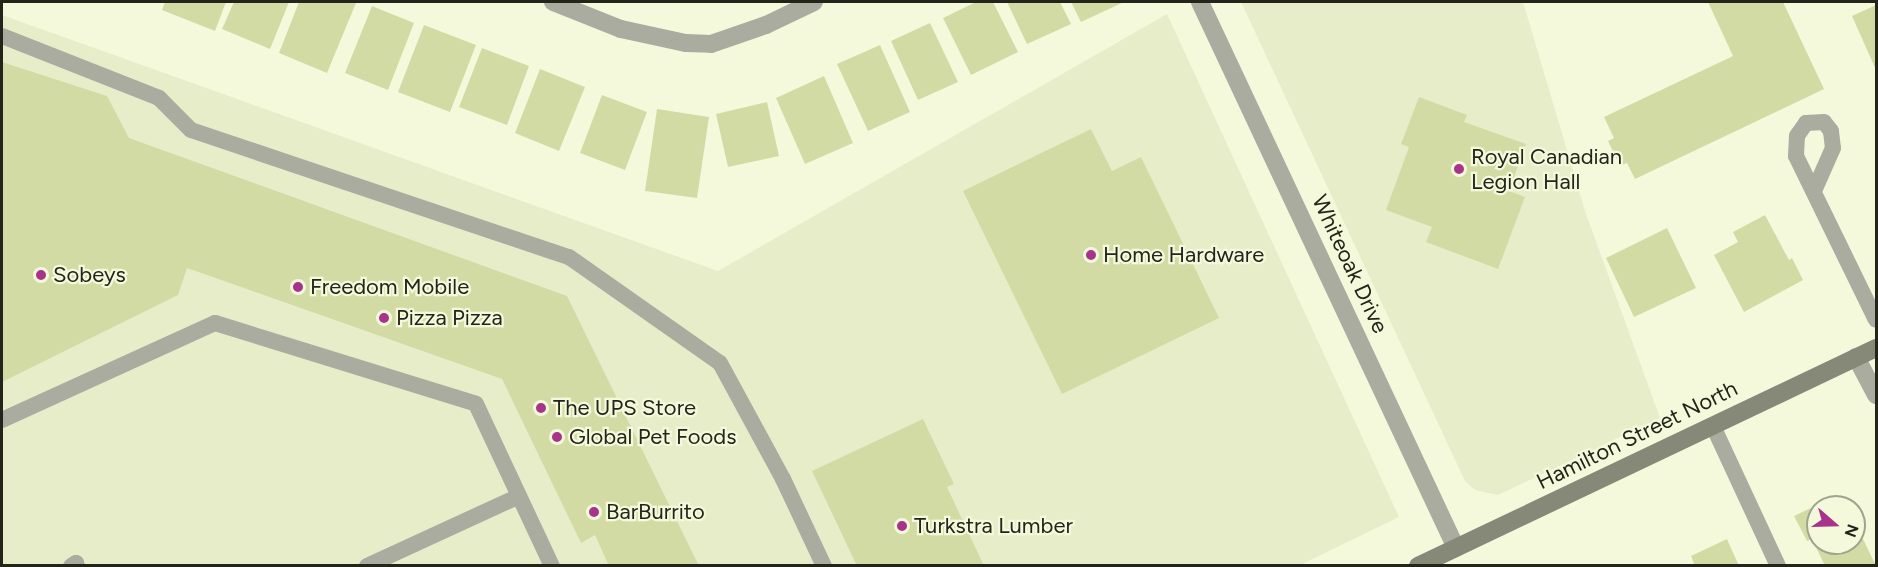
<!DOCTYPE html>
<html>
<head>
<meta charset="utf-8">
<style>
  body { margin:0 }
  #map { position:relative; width:1878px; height:567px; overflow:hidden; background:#f4f9dc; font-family:Figtree,sans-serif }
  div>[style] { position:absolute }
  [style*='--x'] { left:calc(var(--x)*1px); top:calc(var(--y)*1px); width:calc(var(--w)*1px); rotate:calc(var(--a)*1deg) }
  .built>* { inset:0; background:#e7edc8 }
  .building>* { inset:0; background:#d3dba5 }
  .lane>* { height:16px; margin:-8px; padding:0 8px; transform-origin:8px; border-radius:8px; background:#aaaca0 }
  .street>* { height:18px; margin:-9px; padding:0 9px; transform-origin:9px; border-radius:9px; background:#aaaca0 }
  .secondary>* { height:18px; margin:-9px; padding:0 9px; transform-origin:9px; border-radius:9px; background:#868977 }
  .dots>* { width:16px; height:16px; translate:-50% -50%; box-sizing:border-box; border:3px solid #f4f9dc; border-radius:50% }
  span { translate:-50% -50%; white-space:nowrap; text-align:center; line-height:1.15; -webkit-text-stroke:4.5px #f4f9dc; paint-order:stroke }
  .poi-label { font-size:22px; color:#23251a }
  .left { translate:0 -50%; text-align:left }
  .street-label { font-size:22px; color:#23251a }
  .frame { position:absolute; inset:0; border:3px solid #23251a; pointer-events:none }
  .north { position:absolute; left:1806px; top:495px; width:60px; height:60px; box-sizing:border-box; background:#f4f9dc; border:2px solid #a0a48e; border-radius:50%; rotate:110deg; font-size:16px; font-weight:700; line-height:24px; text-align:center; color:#23251a }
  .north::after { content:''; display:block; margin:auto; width:21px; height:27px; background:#a9338a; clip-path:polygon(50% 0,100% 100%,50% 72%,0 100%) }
</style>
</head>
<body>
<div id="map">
  <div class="built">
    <div style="clip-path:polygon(1241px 2px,1523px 2px,1585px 211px,1660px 418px,1498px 495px,1475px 490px,1465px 481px)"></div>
    <div style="clip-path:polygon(1167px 14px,1399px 517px,1298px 566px,2px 565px,2px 15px,718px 271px)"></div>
  </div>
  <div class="building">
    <div style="clip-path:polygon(165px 2px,226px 2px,215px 31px,162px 10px)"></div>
    <div style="clip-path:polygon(234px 2px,289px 2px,270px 49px,222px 29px)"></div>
    <div style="clip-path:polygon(299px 2px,356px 3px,327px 73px,279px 53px)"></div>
    <div style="clip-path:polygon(976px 2px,993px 2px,1018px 52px,971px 75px,943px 18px)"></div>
    <div style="clip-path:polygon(1007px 2px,1060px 2px,1071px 24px,1027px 44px)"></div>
    <div style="clip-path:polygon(1071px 2px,1124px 2px,1081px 22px)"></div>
    <div style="clip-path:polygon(1708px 2px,1783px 2px,1824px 89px,1635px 179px,1627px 163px,1620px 166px,1608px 141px,1614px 138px,1604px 117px,1733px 56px)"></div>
    <div style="clip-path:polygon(1876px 5px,1876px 70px,1852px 16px)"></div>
    <div style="clip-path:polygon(372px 6px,414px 23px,388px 90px,345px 73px)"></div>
    <div style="clip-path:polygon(930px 23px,958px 82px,918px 100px,891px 41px)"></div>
    <div style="clip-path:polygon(424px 25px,476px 45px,450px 112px,398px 92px)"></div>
    <div style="clip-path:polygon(880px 45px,910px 112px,868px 131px,837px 64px)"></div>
    <div style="clip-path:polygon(482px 48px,529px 66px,507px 125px,459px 107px)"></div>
    <div style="clip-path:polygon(2px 62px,107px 96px,129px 138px,567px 296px,699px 566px,609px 566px,595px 535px,581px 543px,502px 379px,187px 268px,178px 295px,2px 382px)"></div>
    <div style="clip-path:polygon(540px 69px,585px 87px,559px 151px,515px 133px)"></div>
    <div style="clip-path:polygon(824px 76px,853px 143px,805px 164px,776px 98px)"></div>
    <div style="clip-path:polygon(602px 95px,647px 112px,625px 170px,580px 153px)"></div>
    <div style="clip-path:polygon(1419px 97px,1467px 115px,1464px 122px,1526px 144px,1509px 191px,1525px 197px,1498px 269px,1426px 242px,1432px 227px,1386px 210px,1409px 147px,1401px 144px)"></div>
    <div style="clip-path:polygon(767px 102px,779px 156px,728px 167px,716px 114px)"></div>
    <div style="clip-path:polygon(657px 109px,709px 117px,697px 198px,645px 191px)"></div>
    <div style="clip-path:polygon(1091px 129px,1112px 171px,1141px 157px,1219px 318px,1062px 394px,963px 191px)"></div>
    <div style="clip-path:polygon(1765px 215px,1789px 260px,1792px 258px,1803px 280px,1744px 312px,1714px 255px,1738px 242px,1733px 232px)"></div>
    <div style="clip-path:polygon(1667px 228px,1696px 288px,1634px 317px,1606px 258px)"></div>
    <div style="clip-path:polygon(923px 419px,954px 484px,947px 487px,984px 566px,857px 566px,812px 471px)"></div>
    <div style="clip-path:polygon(1836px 496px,1841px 507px,1818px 507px,1818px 543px,1854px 543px,1854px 520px,1876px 566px,1825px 566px,1812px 539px,1807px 541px,1794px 516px)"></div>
    <div style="clip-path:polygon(1727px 539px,1739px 566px,1695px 566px,1691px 556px)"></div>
  </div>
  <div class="lane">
    <div style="--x:2;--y:36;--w:169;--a:21.5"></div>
    <div style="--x:159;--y:98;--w:45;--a:45"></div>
    <div style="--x:191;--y:130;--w:399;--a:18.6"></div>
    <div style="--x:569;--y:257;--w:184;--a:35.1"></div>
    <div style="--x:720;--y:363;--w:132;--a:61.5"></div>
    <div style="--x:783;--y:479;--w:96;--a:64.8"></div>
    <div style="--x:1814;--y:191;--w:47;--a:-66.2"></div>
    <div style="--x:1833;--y:148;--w:17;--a:-97"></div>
    <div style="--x:1831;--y:131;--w:11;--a:-128"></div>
    <div style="--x:1824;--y:122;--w:18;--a:177"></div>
    <div style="--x:1806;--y:123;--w:16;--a:125"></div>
    <div style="--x:1797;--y:136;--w:20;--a:93"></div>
    <div style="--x:1796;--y:156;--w:182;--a:64"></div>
    <div style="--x:2;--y:420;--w:234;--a:-24.5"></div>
    <div style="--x:215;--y:323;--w:273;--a:17.2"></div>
    <div style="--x:476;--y:404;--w:179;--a:64.9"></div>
    <div style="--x:1713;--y:426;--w:154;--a:65.1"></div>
    <div style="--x:71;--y:566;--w:6;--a:-31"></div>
    <div style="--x:76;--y:563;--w:3;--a:72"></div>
    <div style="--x:367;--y:566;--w:167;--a:-24.7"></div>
  </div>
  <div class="street">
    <div style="--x:553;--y:2;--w:73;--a:21.7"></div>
    <div style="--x:621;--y:29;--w:66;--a:12.2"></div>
    <div style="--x:686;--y:43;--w:25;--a:2"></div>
    <div style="--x:711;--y:44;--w:58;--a:-19.1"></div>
    <div style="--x:766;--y:25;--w:53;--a:-25.6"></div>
    <div style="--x:1200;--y:2;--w:603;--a:64.88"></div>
    <div style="--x:1856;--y:357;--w:43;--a:62.2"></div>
  </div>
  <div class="secondary">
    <div style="--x:1418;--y:566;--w:507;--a:-25.45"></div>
  </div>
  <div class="dots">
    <div style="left:1459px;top:169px;background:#a9338a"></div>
    <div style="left:1091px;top:255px;background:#a9338a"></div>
    <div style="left:41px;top:275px;background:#a9338a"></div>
    <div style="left:298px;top:287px;background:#a9338a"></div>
    <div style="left:384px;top:318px;background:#a9338a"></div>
    <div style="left:541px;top:408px;background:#a9338a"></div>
    <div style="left:557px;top:437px;background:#a9338a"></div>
    <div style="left:594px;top:512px;background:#a9338a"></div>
    <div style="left:902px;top:526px;background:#a9338a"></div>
  </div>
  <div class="poi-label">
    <span class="left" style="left:1471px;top:169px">Royal Canadian<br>Legion Hall</span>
    <span class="left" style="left:1103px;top:255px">Home Hardware</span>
    <span class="left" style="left:53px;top:275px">Sobeys</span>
    <span class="left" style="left:310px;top:287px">Freedom Mobile</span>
    <span class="left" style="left:396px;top:318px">Pizza Pizza</span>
    <span class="left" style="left:553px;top:408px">The UPS Store</span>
    <span class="left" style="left:569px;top:437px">Global Pet Foods</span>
    <span class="left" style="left:606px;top:512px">BarBurrito</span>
    <span class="left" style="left:914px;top:526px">Turkstra Lumber</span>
  </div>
  <div class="street-label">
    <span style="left:1350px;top:264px;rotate:65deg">Whiteoak Drive</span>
    <span style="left:1637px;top:435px;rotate:-26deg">Hamilton Street North</span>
  </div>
  <div class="frame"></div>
  <div class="north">N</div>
</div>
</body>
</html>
